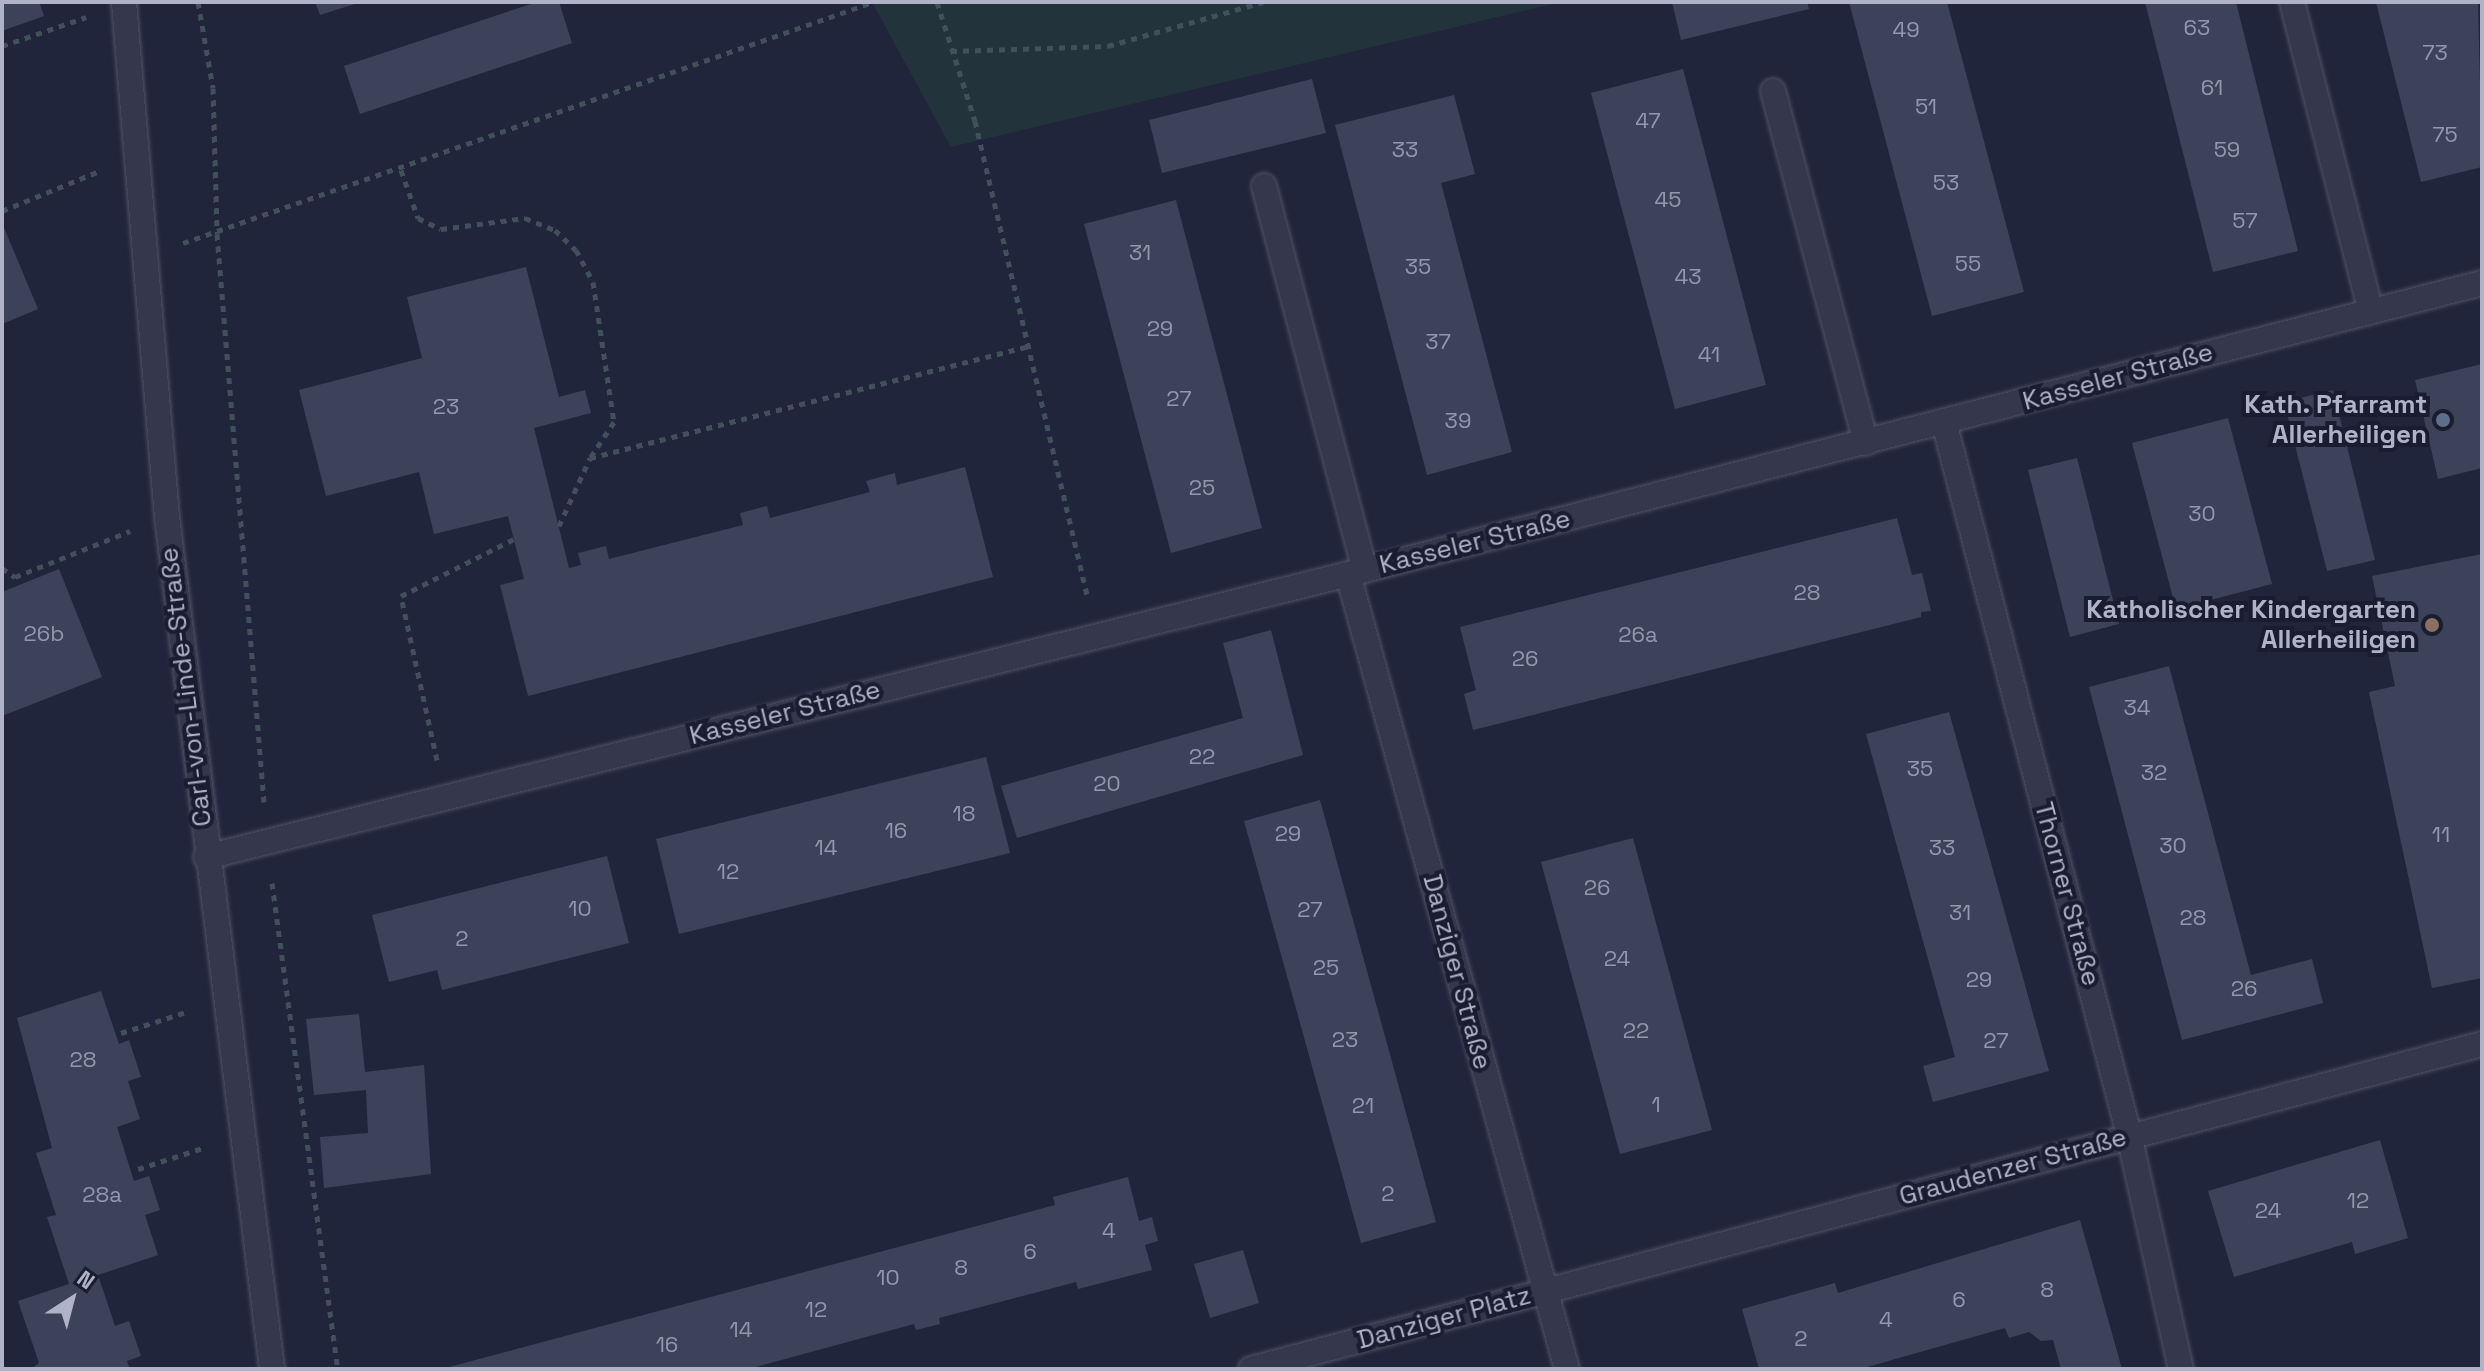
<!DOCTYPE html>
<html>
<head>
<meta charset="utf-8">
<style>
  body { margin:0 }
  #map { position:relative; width:2484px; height:1371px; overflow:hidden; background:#21253b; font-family:"Space Grotesk",sans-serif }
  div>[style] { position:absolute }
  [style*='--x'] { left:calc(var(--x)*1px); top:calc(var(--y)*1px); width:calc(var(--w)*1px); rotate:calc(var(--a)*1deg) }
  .green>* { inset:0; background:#23333c }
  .building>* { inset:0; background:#3d425b }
  .path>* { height:5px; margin-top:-2.5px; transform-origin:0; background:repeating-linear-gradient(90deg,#41505a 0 6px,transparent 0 12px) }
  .roads { filter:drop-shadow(0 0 2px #505366) drop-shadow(0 0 2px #505366) }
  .minor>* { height:24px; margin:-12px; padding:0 12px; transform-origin:12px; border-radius:12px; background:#35384c }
  .dots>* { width:22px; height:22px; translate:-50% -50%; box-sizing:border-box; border:4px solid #1a1d30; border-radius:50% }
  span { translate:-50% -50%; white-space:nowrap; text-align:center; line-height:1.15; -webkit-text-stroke:8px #1a1d30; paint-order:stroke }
  .number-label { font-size:22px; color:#9397ad }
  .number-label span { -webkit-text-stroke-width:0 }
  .street-label { font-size:26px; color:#b0b3c8 }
  .poi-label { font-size:26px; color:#b0b3c8; font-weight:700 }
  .right { translate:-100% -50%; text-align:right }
  .frame { position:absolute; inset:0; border:4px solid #b0b3c8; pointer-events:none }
  .north { position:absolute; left:32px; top:1259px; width:80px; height:80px; -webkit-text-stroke:6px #1a1d30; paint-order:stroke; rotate:36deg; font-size:22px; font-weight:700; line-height:32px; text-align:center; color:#b0b3c8 }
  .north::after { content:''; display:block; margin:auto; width:28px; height:36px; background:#b0b3c8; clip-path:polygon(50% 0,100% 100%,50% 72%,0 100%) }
</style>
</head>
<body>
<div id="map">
  <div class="green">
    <div style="clip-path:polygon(872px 2px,1561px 2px,951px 147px)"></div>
  </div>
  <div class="building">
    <div style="clip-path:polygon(2px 2px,39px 2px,44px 16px,2px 31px)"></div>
    <div style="clip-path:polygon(315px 2px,358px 2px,358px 3px,320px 15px)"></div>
    <div style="clip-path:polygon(537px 2px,559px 2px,572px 43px,360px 114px,344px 66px)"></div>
    <div style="clip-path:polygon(1672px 2px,1807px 2px,1809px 9px,1681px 40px)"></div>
    <div style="clip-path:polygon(1849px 2px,1947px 2px,2024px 292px,1932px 316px)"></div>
    <div style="clip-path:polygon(2145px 2px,2236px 2px,2298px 251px,2213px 272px)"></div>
    <div style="clip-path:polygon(2376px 2px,2478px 2px,2482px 167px,2421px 182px)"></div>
    <div style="clip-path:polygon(1683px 69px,1766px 385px,1675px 409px,1591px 93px)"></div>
    <div style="clip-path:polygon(1312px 79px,1326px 133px,1162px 173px,1149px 120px)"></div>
    <div style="clip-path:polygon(1454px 95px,1475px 174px,1441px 183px,1512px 452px,1427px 475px,1335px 125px)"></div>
    <div style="clip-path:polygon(1176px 200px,1262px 528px,1171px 553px,1084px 224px)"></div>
    <div style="clip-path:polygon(2px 223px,38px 309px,2px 324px)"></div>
    <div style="clip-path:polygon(526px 267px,559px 397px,585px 390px,591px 413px,534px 428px,569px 568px,581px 565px,578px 553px,606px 546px,609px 559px,743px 525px,740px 513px,767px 506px,770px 518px,870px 492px,866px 481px,895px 473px,897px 485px,965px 467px,993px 577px,528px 696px,500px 585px,524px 579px,508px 516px,434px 534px,419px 472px,326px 496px,299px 390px,422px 358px,407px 297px)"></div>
    <div style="clip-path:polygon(2482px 364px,2482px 468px,2438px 479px,2415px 380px)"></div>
    <div style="clip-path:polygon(2333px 390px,2375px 560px,2327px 571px,2284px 402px)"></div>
    <div style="clip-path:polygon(2228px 418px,2272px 584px,2176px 609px,2132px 443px)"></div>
    <div style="clip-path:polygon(2077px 458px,2119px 624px,2070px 637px,2028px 470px)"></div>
    <div style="clip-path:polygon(1897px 518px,1912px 575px,1922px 573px,1931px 611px,1921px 612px,1921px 617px,1473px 730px,1464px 694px,1476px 690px,1460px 627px)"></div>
    <div style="clip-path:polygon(2482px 554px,2482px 978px,2432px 988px,2369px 692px,2395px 686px,2372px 576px)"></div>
    <div style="clip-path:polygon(59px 569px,102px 677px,2px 716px,2px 592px)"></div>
    <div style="clip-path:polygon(1271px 630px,1303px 755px,1017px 838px,1001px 786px,1243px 718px,1223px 643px)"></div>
    <div style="clip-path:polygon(2169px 666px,2251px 975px,2312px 959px,2323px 1003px,2182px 1040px,2089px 687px)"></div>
    <div style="clip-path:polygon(1949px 712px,2049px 1071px,1933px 1102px,1923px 1066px,1955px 1057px,1866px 734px)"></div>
    <div style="clip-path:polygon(986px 757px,1010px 853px,679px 934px,656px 839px)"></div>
    <div style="clip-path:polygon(1320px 800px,1436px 1222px,1361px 1243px,1244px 821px)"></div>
    <div style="clip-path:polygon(1633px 838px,1712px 1130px,1620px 1154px,1541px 862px)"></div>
    <div style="clip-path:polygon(607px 856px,629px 943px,442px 990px,437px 970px,389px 982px,372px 915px)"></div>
    <div style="clip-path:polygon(101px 991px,119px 1044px,129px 1040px,141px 1077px,128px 1081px,140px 1119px,117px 1127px,134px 1181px,149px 1176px,160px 1210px,145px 1215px,158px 1255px,98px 1275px,115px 1326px,129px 1321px,141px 1356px,127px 1361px,130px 1369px,31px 1369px,39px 1363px,18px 1301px,69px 1284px,47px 1217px,56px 1215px,36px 1153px,52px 1148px,17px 1018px)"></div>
    <div style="clip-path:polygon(359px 1014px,365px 1072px,424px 1065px,431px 1174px,324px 1188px,320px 1137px,368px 1133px,366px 1090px,314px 1095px,306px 1019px)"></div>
    <div style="clip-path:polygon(2380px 1140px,2408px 1238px,2355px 1254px,2352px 1242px,2234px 1277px,2208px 1191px)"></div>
    <div style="clip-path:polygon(1128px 1177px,1139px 1221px,1152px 1217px,1158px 1241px,1145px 1245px,1152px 1270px,1078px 1289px,1076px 1282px,939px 1318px,940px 1324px,916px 1330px,914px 1324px,748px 1369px,442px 1369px,1055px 1205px,1053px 1197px)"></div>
    <div style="clip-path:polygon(2080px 1220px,2122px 1369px,2061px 1369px,2053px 1340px,2041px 1341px,2029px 1332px,2009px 1338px,2005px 1328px,1860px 1369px,1759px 1369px,1742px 1309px,1835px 1283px,1838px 1293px)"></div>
    <div style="clip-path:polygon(1243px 1250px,1259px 1303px,1210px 1318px,1194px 1264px)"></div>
  </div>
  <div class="path">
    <div style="--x:198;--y:2;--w:87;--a:80.1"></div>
    <div style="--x:213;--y:88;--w:146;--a:88.4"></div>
    <div style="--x:217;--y:234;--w:570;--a:85.27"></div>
    <div style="--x:937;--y:2;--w:125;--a:72.3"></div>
    <div style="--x:975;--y:121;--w:488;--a:76.7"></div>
    <div style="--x:2;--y:46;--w:89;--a:-19"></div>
    <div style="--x:951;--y:51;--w:157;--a:-1.8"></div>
    <div style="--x:1108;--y:46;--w:161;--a:-15.8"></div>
    <div style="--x:401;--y:170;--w:51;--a:70.5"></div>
    <div style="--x:418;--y:218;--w:25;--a:26"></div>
    <div style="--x:441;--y:229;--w:85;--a:-7.5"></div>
    <div style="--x:525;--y:218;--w:32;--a:22"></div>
    <div style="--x:555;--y:230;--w:29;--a:44"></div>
    <div style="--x:576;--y:250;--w:36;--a:62"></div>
    <div style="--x:593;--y:282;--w:142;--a:81.5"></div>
    <div style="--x:614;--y:422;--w:43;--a:123.7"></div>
    <div style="--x:590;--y:458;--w:451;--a:-14.3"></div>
    <div style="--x:2;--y:211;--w:103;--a:-22.3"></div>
    <div style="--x:183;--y:243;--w:731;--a:-19.25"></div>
    <div style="--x:559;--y:526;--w:75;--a:-65.5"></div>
    <div style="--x:2;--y:568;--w:16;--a:35"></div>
    <div style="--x:15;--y:577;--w:124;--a:-21.8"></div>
    <div style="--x:437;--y:760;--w:168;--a:-102.4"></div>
    <div style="--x:401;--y:596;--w:127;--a:-26.8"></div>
    <div style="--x:272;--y:883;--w:490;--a:82.3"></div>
    <div style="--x:121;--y:1033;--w:71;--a:-17.9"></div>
    <div style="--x:138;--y:1169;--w:71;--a:-17.9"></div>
  </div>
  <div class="roads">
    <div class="minor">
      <div style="--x:124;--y:2;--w:517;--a:85.23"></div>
      <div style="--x:167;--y:517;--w:858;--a:82.97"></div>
      <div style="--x:2292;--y:2;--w:319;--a:75.7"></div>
      <div style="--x:1773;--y:91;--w:364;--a:75.2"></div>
      <div style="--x:1264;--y:186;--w:397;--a:75.3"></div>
      <div style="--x:1944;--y:422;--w:737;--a:75.45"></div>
      <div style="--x:2129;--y:1135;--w:240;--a:77.5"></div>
      <div style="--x:1348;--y:574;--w:825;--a:74.6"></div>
      <div style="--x:206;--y:857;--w:1194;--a:-13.91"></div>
      <div style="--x:1365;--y:570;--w:1153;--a:-14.41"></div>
      <div style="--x:1251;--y:1369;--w:1273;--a:-14.79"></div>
    </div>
  </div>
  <div class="dots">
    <div style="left:2443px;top:420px;background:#5c6f8a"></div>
    <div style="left:2432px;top:625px;background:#8d6e63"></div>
  </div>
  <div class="number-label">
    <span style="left:2197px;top:28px">63</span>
    <span style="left:1906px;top:30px">49</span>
    <span style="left:2435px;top:53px">73</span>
    <span style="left:2212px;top:88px">61</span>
    <span style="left:1926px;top:107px">51</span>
    <span style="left:1648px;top:121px">47</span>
    <span style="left:2445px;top:135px">75</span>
    <span style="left:1405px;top:150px">33</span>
    <span style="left:2227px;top:150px">59</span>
    <span style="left:1946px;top:183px">53</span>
    <span style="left:1668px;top:200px">45</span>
    <span style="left:2245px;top:221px">57</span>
    <span style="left:1140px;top:253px">31</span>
    <span style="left:1968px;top:264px">55</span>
    <span style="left:1418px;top:267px">35</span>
    <span style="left:1688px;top:277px">43</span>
    <span style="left:1160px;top:329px">29</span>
    <span style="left:1438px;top:342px">37</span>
    <span style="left:1709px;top:355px">41</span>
    <span style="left:1179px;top:399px">27</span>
    <span style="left:446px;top:407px">23</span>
    <span style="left:1458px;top:421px">39</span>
    <span style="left:1202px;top:488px">25</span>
    <span style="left:2202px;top:514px">30</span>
    <span style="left:1807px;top:593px">28</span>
    <span style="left:44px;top:634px">26b</span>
    <span style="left:1638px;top:635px">26a</span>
    <span style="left:1525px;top:659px">26</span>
    <span style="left:2137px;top:708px">34</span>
    <span style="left:1202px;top:757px">22</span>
    <span style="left:1920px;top:769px">35</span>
    <span style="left:2154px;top:773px">32</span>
    <span style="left:1107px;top:784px">20</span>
    <span style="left:964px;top:814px">18</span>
    <span style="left:896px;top:831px">16</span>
    <span style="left:1288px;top:834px">29</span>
    <span style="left:2441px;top:835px">11</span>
    <span style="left:2173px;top:846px">30</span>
    <span style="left:826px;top:848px">14</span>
    <span style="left:1942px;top:848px">33</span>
    <span style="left:728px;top:872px">12</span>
    <span style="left:1597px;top:888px">26</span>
    <span style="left:580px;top:909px">10</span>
    <span style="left:1310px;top:910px">27</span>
    <span style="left:1960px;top:913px">31</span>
    <span style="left:2193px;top:918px">28</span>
    <span style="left:462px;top:939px">2</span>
    <span style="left:1617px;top:959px">24</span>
    <span style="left:1326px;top:968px">25</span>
    <span style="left:1979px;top:980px">29</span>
    <span style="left:2244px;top:989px">26</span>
    <span style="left:1636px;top:1031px">22</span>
    <span style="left:1345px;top:1040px">23</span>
    <span style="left:1996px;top:1041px">27</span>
    <span style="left:83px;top:1060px">28</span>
    <span style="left:1656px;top:1105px">1</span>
    <span style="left:1363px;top:1106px">21</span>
    <span style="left:1388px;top:1194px">2</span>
    <span style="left:102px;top:1195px">28a</span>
    <span style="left:2358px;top:1201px">12</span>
    <span style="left:2268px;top:1211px">24</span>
    <span style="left:1109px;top:1231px">4</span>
    <span style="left:1030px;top:1252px">6</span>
    <span style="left:961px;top:1268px">8</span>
    <span style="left:888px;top:1278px">10</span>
    <span style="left:2047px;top:1290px">8</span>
    <span style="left:1959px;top:1300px">6</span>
    <span style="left:816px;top:1310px">12</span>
    <span style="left:1886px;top:1320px">4</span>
    <span style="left:741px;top:1330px">14</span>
    <span style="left:1801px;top:1339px">2</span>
    <span style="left:667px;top:1345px">16</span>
  </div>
  <div class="street-label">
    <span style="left:2118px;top:377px;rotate:-15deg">Kasseler Straße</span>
    <span style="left:1475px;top:542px;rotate:-14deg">Kasseler Straße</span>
    <span style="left:186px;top:687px;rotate:-97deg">Carl-von-Linde-Straße</span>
    <span style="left:785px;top:713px;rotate:-14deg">Kasseler Straße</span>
    <span style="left:2067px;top:894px;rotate:75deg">Thorner Straße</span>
    <span style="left:1457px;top:972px;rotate:75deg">Danziger Straße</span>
    <span style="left:2013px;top:1167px;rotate:-15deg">Graudenzer Straße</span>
    <span style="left:1444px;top:1318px;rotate:-15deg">Danziger Platz</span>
  </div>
  <div class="poi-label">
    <span class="right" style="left:2427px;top:420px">Kath. Pfarramt<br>Allerheiligen</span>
    <span class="right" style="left:2416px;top:625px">Katholischer Kindergarten<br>Allerheiligen</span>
  </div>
  <div class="frame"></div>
  <div class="north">N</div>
</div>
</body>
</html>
